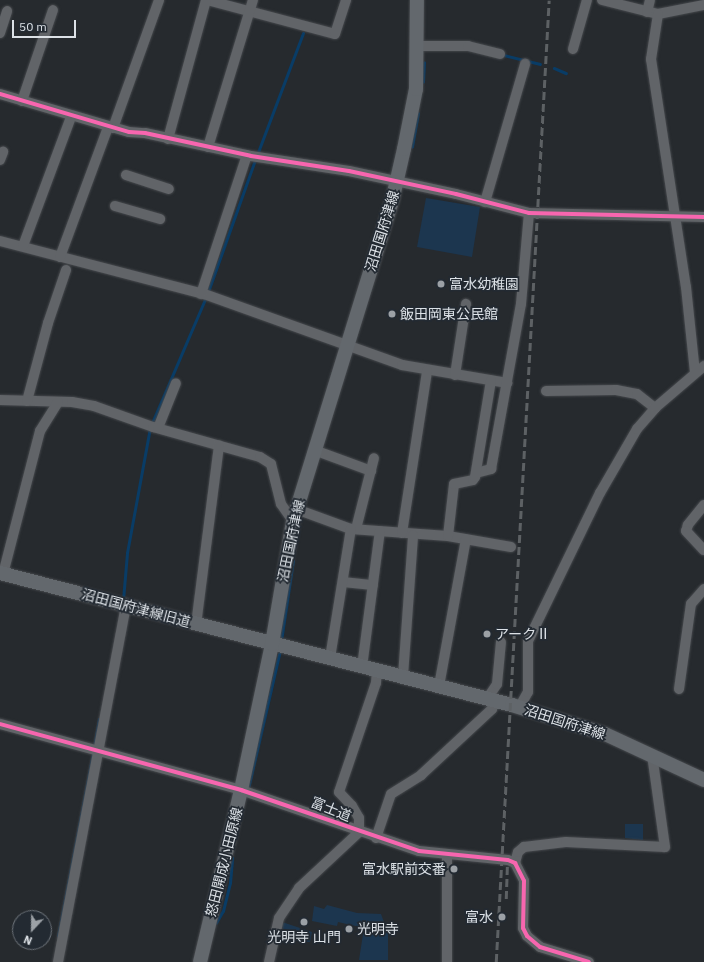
<!DOCTYPE html>
<html>
<head>
<meta charset="utf-8">
<style>
  body { margin:0 }
  #map { position:relative; width:704px; height:962px; overflow:hidden; background:#262a2e; font-family:"IBM Plex Sans","Noto Sans JP",sans-serif }
  div>[style] { position:absolute }
  [style*='--x'] { left:calc(var(--x)*1px); top:calc(var(--y)*1px); width:calc(var(--w)*1px); rotate:calc(var(--a)*1deg) }
  .green>* { inset:0; background:#1c364f }
  .stream>* { height:2.5px; margin:-1.25px; padding:0 1.25px; transform-origin:1.25px; border-radius:1.25px; background:#093c66 }
  .roads { filter:drop-shadow(0 0 1px #45484c) drop-shadow(0 0 1px #45484c) }
  .street>* { height:10px; margin:-5px; padding:0 5px; transform-origin:5px; border-radius:5px; background:#616468 }
  .secondary>* { height:14px; margin:-7px; padding:0 7px; transform-origin:7px; border-radius:7px; background:#63686d }
  .rail>* { height:2.5px; margin-top:-1.25px; transform-origin:0; background:repeating-linear-gradient(90deg,#5d6164 0 8px,transparent 0 12px) }
  .cycleway>* { height:4px; margin:-2px; padding:0 2px; transform-origin:2px; border-radius:2px; background:#f766af }
  .dots>* { width:11px; height:11px; translate:-50% -50%; box-sizing:border-box; border:2px solid #232a32; border-radius:50% }
  span { translate:-50% -50%; white-space:nowrap; text-align:center; line-height:1.15; -webkit-text-stroke:3.5px #232a32; paint-order:stroke }
  .street-label { font-size:14px; color:#dce1e6 }
  .poi-label { font-size:14px; color:#dce1e6 }
  .left { translate:0 -50%; text-align:left }
  .right { translate:-100% -50%; text-align:right }
  .north { position:absolute; left:12px; top:910px; width:40px; height:40px; box-sizing:border-box; background:#232a32; border:1px solid #6d737a; border-radius:50%; rotate:202deg; font-size:11px; font-weight:700; line-height:16px; text-align:center; color:#dce1e6 }
  .north::after { content:''; display:block; margin:auto; width:14px; height:18px; background:#9ca1a6; clip-path:polygon(50% 0,100% 100%,50% 72%,0 100%) }
  .scale { position:absolute; left:12px; top:20px; width:64px; height:18px; box-sizing:border-box; border:2px solid #dce1e6; border-top:0; padding-left:5px; font-size:12px; line-height:14px; white-space:nowrap; color:#dce1e6; -webkit-text-stroke:3px #232a32; paint-order:stroke }
</style>
</head>
<body>
<div id="map">
  <div class="green">
    <div style="clip-path:polygon(426px 198px,480px 207px,472px 257px,417px 247px)"></div>
    <div style="clip-path:polygon(625px 824px,643px 824px,643px 840px,625px 838px)"></div>
    <div style="clip-path:polygon(327px 905px,357px 913px,381px 914px,388px 933px,388px 960px,359px 960px,364px 928px,338px 922px,337px 926px,312px 921px,314px 906px,324px 909px)"></div>
    <div style="clip-path:polygon(282px 922px,312px 932px,310px 942px,292px 940px,294px 931px,280px 928px)"></div>
  </div>
  <div class="stream">
    <div style="--x:504;--y:55;--w:37;--a:14"></div>
    <div style="--x:554;--y:68;--w:13;--a:23"></div>
    <div style="--x:423;--y:82;--w:19;--a:-87"></div>
    <div style="--x:412;--y:147;--w:34;--a:-80"></div>
    <div style="--x:257;--y:155;--w:130;--a:-69.3"></div>
    <div style="--x:208;--y:292;--w:140;--a:-70.4"></div>
    <div style="--x:152;--y:423;--w:137;--a:-66.8"></div>
    <div style="--x:123;--y:600;--w:47;--a:-85.1"></div>
    <div style="--x:127;--y:553;--w:127;--a:-79.6"></div>
    <div style="--x:281;--y:641;--w:81;--a:-81.5"></div>
    <div style="--x:94;--y:747;--w:28;--a:-80"></div>
    <div style="--x:248;--y:789;--w:143;--a:-77"></div>
    <div style="--x:216;--y:923;--w:14;--a:-60"></div>
    <div style="--x:223;--y:911;--w:29;--a:-76"></div>
    <div style="--x:230;--y:883;--w:25;--a:-85"></div>
    <div style="--x:58;--y:936;--w:187;--a:-79.2"></div>
  </div>
  <div class="roads">
    <div class="street">
      <div style="--x:207;--y:0;--w:132;--a:14.9"></div>
      <div style="--x:335;--y:34;--w:36;--a:-72"></div>
      <div style="--x:602;--y:0;--w:58;--a:14"></div>
      <div style="--x:658;--y:14;--w:47;--a:-11.1"></div>
      <div style="--x:647;--y:12;--w:12;--a:-76"></div>
      <div style="--x:658;--y:14;--w:46;--a:98.8"></div>
      <div style="--x:651;--y:59;--w:231;--a:81.3"></div>
      <div style="--x:686;--y:287;--w:85;--a:84"></div>
      <div style="--x:0;--y:33;--w:23;--a:-72"></div>
      <div style="--x:417;--y:46;--w:51;--a:0"></div>
      <div style="--x:468;--y:46;--w:33;--a:14"></div>
      <div style="--x:573;--y:49;--w:51;--a:-74.1"></div>
      <div style="--x:0;--y:94;--w:134;--a:16.4"></div>
      <div style="--x:129;--y:132;--w:16;--a:4"></div>
      <div style="--x:145;--y:133;--w:108;--a:12.2"></div>
      <div style="--x:251;--y:156;--w:99;--a:8.7"></div>
      <div style="--x:349;--y:171;--w:109;--a:12.1"></div>
      <div style="--x:456;--y:194;--w:75;--a:14.6"></div>
      <div style="--x:529;--y:213;--w:175;--a:1.3"></div>
      <div style="--x:22;--y:101;--w:96;--a:-71.2"></div>
      <div style="--x:113;--y:128;--w:136;--a:-70.2"></div>
      <div style="--x:168;--y:139;--w:144;--a:-74.7"></div>
      <div style="--x:208;--y:147;--w:154;--a:-73"></div>
      <div style="--x:0;--y:160;--w:9;--a:-69"></div>
      <div style="--x:126;--y:175;--w:45;--a:18"></div>
      <div style="--x:485;--y:202;--w:144;--a:-73.8"></div>
      <div style="--x:115;--y:206;--w:47;--a:16.1"></div>
      <div style="--x:0;--y:241;--w:211;--a:14.6"></div>
      <div style="--x:204;--y:294;--w:210;--a:19.7"></div>
      <div style="--x:402;--y:365;--w:107;--a:9.7"></div>
      <div style="--x:23;--y:246;--w:138;--a:-69.6"></div>
      <div style="--x:60;--y:257;--w:139;--a:-69.7"></div>
      <div style="--x:201;--y:294;--w:146;--a:-71.7"></div>
      <div style="--x:455;--y:375;--w:72;--a:-81.2"></div>
      <div style="--x:546;--y:391;--w:70;--a:-0.8"></div>
      <div style="--x:616;--y:390;--w:21;--a:11"></div>
      <div style="--x:637;--y:394;--w:23;--a:38"></div>
      <div style="--x:0;--y:400;--w:72;--a:1.6"></div>
      <div style="--x:72;--y:402;--w:22;--a:10"></div>
      <div style="--x:94;--y:406;--w:63;--a:19.6"></div>
      <div style="--x:153;--y:427;--w:111;--a:15.7"></div>
      <div style="--x:260;--y:457;--w:13;--a:32"></div>
      <div style="--x:271;--y:464;--w:41;--a:76"></div>
      <div style="--x:281;--y:504;--w:21;--a:55"></div>
      <div style="--x:27;--y:401;--w:81;--a:-74.9"></div>
      <div style="--x:48;--y:323;--w:56;--a:-71.2"></div>
      <div style="--x:158;--y:428;--w:48;--a:-68.2"></div>
      <div style="--x:314;--y:450;--w:61;--a:20.2"></div>
      <div style="--x:476;--y:473;--w:16;--a:-15"></div>
      <div style="--x:491;--y:469;--w:168;--a:-79.7"></div>
      <div style="--x:521;--y:304;--w:91;--a:-85"></div>
      <div style="--x:704;--y:505;--w:26;--a:129"></div>
      <div style="--x:688;--y:525;--w:6;--a:108"></div>
      <div style="--x:686;--y:531;--w:26;--a:47"></div>
      <div style="--x:296;--y:509;--w:59;--a:20"></div>
      <div style="--x:351;--y:529;--w:97;--a:4.1"></div>
      <div style="--x:448;--y:536;--w:64;--a:9.9"></div>
      <div style="--x:356;--y:529;--w:73;--a:-75.8"></div>
      <div style="--x:402;--y:533;--w:164;--a:-81.2"></div>
      <div style="--x:448;--y:536;--w:52;--a:-83.4"></div>
      <div style="--x:454;--y:484;--w:19;--a:-12"></div>
      <div style="--x:473;--y:480;--w:4;--a:-56"></div>
      <div style="--x:475;--y:477;--w:98;--a:-80.6"></div>
      <div style="--x:3;--y:574;--w:148;--a:-75.5"></div>
      <div style="--x:40;--y:431;--w:34;--a:-58"></div>
      <div style="--x:343;--y:582;--w:30;--a:6"></div>
      <div style="--x:196;--y:625;--w:181;--a:-82.7"></div>
      <div style="--x:330;--y:658;--w:131;--a:-80.8"></div>
      <div style="--x:362;--y:667;--w:137;--a:-82.5"></div>
      <div style="--x:403;--y:676;--w:141;--a:-85.9"></div>
      <div style="--x:439;--y:686;--w:149;--a:-79.6"></div>
      <div style="--x:679;--y:689;--w:86;--a:-82"></div>
      <div style="--x:691;--y:604;--w:20;--a:-49"></div>
      <div style="--x:487;--y:699;--w:18;--a:-56"></div>
      <div style="--x:497;--y:684;--w:42;--a:-84.6"></div>
      <div style="--x:519;--y:708;--w:18;--a:-61"></div>
      <div style="--x:528;--y:692;--w:51;--a:-90"></div>
      <div style="--x:528;--y:641;--w:165;--a:-64.1"></div>
      <div style="--x:600;--y:493;--w:74;--a:-60"></div>
      <div style="--x:637;--y:429;--w:28;--a:-49"></div>
      <div style="--x:655;--y:408;--w:65;--a:-40.6"></div>
      <div style="--x:0;--y:724;--w:250;--a:15.3"></div>
      <div style="--x:241;--y:790;--w:188;--a:18.9"></div>
      <div style="--x:419;--y:851;--w:89;--a:5.8"></div>
      <div style="--x:508;--y:860;--w:8;--a:23"></div>
      <div style="--x:515;--y:863;--w:20;--a:63"></div>
      <div style="--x:524;--y:881;--w:47;--a:91.2"></div>
      <div style="--x:523;--y:928;--w:9;--a:63"></div>
      <div style="--x:527;--y:936;--w:17;--a:40"></div>
      <div style="--x:540;--y:947;--w:51;--a:17"></div>
      <div style="--x:376;--y:838;--w:46;--a:-71.2"></div>
      <div style="--x:391;--y:794;--w:36;--a:-32"></div>
      <div style="--x:421;--y:775;--w:97;--a:-42.9"></div>
      <div style="--x:492;--y:709;--w:8;--a:-76"></div>
      <div style="--x:447;--y:856;--w:106;--a:90"></div>
      <div style="--x:515;--y:863;--w:11;--a:-75"></div>
      <div style="--x:518;--y:852;--w:8;--a:-40"></div>
      <div style="--x:524;--y:847;--w:42;--a:-6.8"></div>
      <div style="--x:566;--y:842;--w:99;--a:2.9"></div>
      <div style="--x:665;--y:847;--w:93;--a:-98"></div>
      <div style="--x:58;--y:962;--w:363;--a:-79.2"></div>
      <div style="--x:269;--y:962;--w:45;--a:-77.2"></div>
      <div style="--x:279;--y:918;--w:36;--a:-56"></div>
      <div style="--x:299;--y:888;--w:82;--a:-43"></div>
      <div style="--x:359;--y:832;--w:14;--a:-90"></div>
      <div style="--x:359;--y:818;--w:14;--a:-120"></div>
      <div style="--x:352;--y:806;--w:19;--a:-133"></div>
      <div style="--x:339;--y:792;--w:115;--a:-71.3"></div>
      <div style="--x:376;--y:683;--w:13;--a:-86"></div>
    </div>
    <div class="secondary">
      <div style="--x:0;--y:573;--w:529;--a:14.46"></div>
      <div style="--x:512;--y:705;--w:97;--a:17.3"></div>
      <div style="--x:605;--y:734;--w:109;--a:24.9"></div>
      <div style="--x:200;--y:962;--w:177;--a:-76.6"></div>
      <div style="--x:241;--y:790;--w:149;--a:-78"></div>
      <div style="--x:272;--y:644;--w:125;--a:-80.3"></div>
      <div style="--x:293;--y:521;--w:339;--a:-72.8"></div>
      <div style="--x:393;--y:197;--w:49;--a:-77.1"></div>
      <div style="--x:404;--y:149;--w:61;--a:-78.7"></div>
      <div style="--x:416;--y:89;--w:89;--a:-89.4"></div>
    </div>
  </div>
  <div class="rail">
    <div style="--x:506;--y:899;--w:34;--a:-88"></div>
    <div style="--x:496;--y:962;--w:963;--a:-86.85"></div>
  </div>
  <div class="cycleway">
    <div style="--x:0;--y:94;--w:134;--a:16.4"></div>
    <div style="--x:129;--y:132;--w:16;--a:4"></div>
    <div style="--x:145;--y:133;--w:108;--a:12.2"></div>
    <div style="--x:251;--y:156;--w:99;--a:8.7"></div>
    <div style="--x:349;--y:171;--w:109;--a:12.1"></div>
    <div style="--x:456;--y:194;--w:75;--a:14.6"></div>
    <div style="--x:529;--y:213;--w:175;--a:1.3"></div>
    <div style="--x:0;--y:724;--w:250;--a:15.3"></div>
    <div style="--x:241;--y:790;--w:188;--a:18.9"></div>
    <div style="--x:419;--y:851;--w:89;--a:5.8"></div>
    <div style="--x:508;--y:860;--w:8;--a:23"></div>
    <div style="--x:515;--y:863;--w:20;--a:63"></div>
    <div style="--x:524;--y:881;--w:47;--a:91.2"></div>
    <div style="--x:523;--y:928;--w:9;--a:63"></div>
    <div style="--x:527;--y:936;--w:17;--a:40"></div>
    <div style="--x:540;--y:947;--w:51;--a:17"></div>
  </div>
  <div class="dots">
    <div style="left:441px;top:284px;background:#9ca1a6"></div>
    <div style="left:392px;top:314px;background:#9ca1a6"></div>
    <div style="left:487px;top:634px;background:#9ca1a6"></div>
    <div style="left:454px;top:869px;background:#9ca1a6"></div>
    <div style="left:502px;top:917px;background:#9ca1a6"></div>
    <div style="left:304px;top:922px;background:#9ca1a6"></div>
    <div style="left:349px;top:929px;background:#9ca1a6"></div>
  </div>
  <div class="street-label">
    <span style="left:382px;top:231px;rotate:-73deg">沼田国府津線</span>
    <span style="left:291px;top:541px;rotate:-78deg">沼田国府津線</span>
    <span style="left:136px;top:608px;rotate:15deg">沼田国府津線旧道</span>
    <span style="left:565px;top:722px;rotate:18deg">沼田国府津線</span>
    <span style="left:331px;top:809px;rotate:22deg">富士道</span>
    <span style="left:224px;top:862px;rotate:-76deg">怒田開成小田原線</span>
  </div>
  <div class="poi-label">
    <span class="left" style="left:449px;top:284px">富水幼稚園</span>
    <span class="left" style="left:400px;top:314px">飯田岡東公民館</span>
    <span class="left" style="left:495px;top:634px">アークⅡ</span>
    <span class="right" style="left:446px;top:869px">富水駅前交番</span>
    <span class="right" style="left:493px;top:917px">富水</span>
    <span class="left" style="left:357px;top:929px">光明寺</span>
    <span style="left:304px;top:937px">光明寺 山門</span>
  </div>
  <div class="north">N</div>
  <div class="scale">50 m</div>
</div>
</body>
</html>
